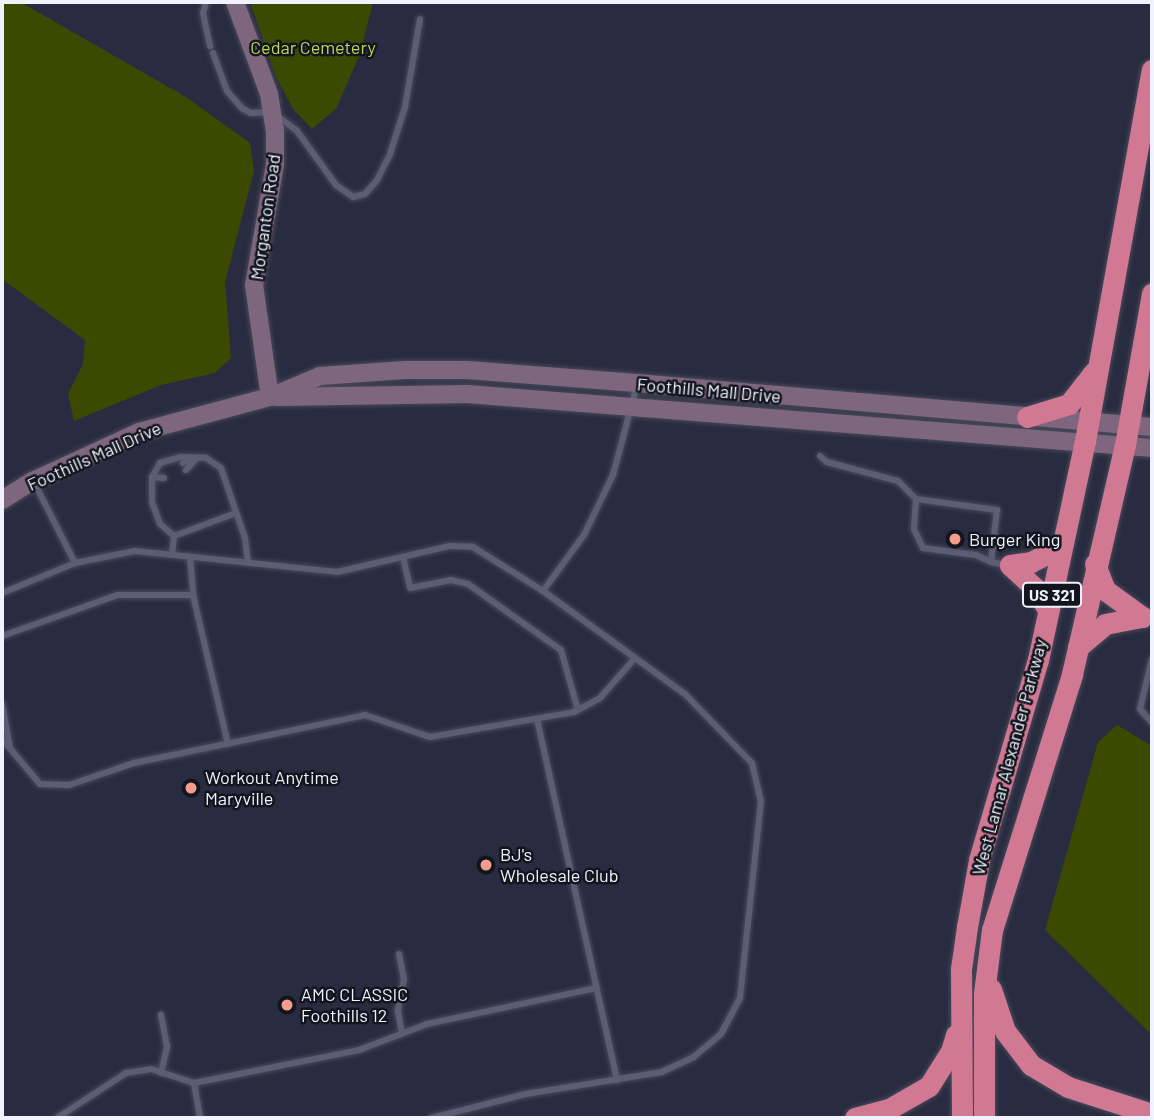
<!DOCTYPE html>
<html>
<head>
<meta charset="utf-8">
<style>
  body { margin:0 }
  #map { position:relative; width:1154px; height:1120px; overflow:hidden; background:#292c40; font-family:Barlow,sans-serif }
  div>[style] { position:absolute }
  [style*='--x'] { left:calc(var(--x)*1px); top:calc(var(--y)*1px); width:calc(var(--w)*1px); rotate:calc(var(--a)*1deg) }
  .green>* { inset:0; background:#3b4901 }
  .roads { filter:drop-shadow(0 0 2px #47495a) drop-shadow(0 0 2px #47495a) }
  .lane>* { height:6px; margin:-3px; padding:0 3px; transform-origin:3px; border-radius:3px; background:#5a5e75 }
  .secondary>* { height:18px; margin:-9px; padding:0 9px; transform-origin:9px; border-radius:9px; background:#7e667e }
  .highway>* { height:21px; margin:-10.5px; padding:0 10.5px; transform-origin:10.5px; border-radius:10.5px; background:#d17892 }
  .dots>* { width:19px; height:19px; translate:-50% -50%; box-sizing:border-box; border:4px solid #13151e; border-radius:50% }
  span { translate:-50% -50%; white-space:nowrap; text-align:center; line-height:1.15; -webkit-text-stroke:5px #13151e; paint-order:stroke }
  .shield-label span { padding:2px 5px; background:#13151e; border:2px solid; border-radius:5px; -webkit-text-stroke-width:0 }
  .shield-label { font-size:16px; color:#f0f2fd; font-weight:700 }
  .park-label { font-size:18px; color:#b9d856 }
  .street-label { font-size:18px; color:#f0f2fd }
  .poi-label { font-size:18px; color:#f0f2fd }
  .left { translate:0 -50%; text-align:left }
  .frame { position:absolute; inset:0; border:4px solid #f0f2fd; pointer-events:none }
</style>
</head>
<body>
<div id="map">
  <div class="green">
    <div style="clip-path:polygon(2px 2px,20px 2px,186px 97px,250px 143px,254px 171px,225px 282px,231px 358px,215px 373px,161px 385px,74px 421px,68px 394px,83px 364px,85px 340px,2px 279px)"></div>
    <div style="clip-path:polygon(250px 2px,373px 2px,360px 54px,336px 109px,312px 129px,293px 109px,276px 77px)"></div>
    <div style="clip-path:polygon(1117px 725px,1152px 746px,1152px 1035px,1045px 930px,1098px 742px)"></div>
  </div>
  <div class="roads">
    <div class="lane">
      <div style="--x:206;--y:2;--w:11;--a:105"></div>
      <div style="--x:203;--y:13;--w:34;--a:78"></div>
      <div style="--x:213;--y:53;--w:40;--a:69.8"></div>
      <div style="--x:227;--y:91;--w:23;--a:49"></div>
      <div style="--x:242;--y:108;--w:10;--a:29"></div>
      <div style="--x:251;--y:113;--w:21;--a:-3"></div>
      <div style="--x:272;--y:112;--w:31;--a:37"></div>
      <div style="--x:297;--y:131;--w:67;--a:54.2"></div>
      <div style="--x:336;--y:185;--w:21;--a:35"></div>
      <div style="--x:353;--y:197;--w:12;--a:-14"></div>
      <div style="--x:365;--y:194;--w:18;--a:-49"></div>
      <div style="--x:377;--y:180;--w:29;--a:-63"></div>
      <div style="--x:390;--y:154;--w:49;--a:-72.3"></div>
      <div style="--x:405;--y:107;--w:89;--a:-80.3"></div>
      <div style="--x:820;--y:456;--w:9;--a:41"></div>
      <div style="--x:827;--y:462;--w:73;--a:15"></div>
      <div style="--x:898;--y:481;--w:25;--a:45"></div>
      <div style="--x:916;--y:499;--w:82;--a:7.7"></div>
      <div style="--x:997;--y:510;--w:52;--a:96.6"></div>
      <div style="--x:991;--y:562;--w:16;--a:11"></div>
      <div style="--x:183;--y:463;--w:13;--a:-18"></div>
      <div style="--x:186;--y:470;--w:16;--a:-47"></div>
      <div style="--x:152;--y:477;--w:12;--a:5"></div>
      <div style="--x:34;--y:482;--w:91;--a:63.2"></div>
      <div style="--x:916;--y:499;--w:30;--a:94"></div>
      <div style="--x:914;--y:529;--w:21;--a:65"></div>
      <div style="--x:923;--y:548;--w:53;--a:7.5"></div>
      <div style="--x:976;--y:555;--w:17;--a:25"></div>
      <div style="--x:174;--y:536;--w:18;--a:-139"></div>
      <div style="--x:160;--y:524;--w:23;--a:-110"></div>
      <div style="--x:152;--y:502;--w:25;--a:-90"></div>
      <div style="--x:152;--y:477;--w:16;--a:-60"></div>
      <div style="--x:160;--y:463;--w:22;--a:-16"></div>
      <div style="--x:181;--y:457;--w:25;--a:2"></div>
      <div style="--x:206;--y:458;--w:18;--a:34"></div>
      <div style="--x:221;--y:468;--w:74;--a:71.1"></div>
      <div style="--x:245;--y:538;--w:25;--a:83"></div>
      <div style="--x:174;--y:536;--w:66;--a:-20.4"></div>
      <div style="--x:172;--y:555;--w:19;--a:-84"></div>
      <div style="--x:190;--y:557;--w:38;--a:85"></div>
      <div style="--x:193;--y:595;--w:153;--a:76.8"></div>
      <div style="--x:403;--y:557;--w:32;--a:77"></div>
      <div style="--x:410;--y:588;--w:42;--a:-11"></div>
      <div style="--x:451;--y:580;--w:17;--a:13"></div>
      <div style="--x:468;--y:584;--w:114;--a:35.4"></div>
      <div style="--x:561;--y:650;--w:62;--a:74.2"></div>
      <div style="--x:543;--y:591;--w:69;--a:-53.8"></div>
      <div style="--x:584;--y:535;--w:67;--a:-64.2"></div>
      <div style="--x:613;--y:475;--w:93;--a:-75.1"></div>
      <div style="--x:2;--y:593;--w:79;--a:-22.3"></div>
      <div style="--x:75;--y:563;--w:61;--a:-11.3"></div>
      <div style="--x:135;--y:551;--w:203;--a:5.9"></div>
      <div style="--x:337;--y:572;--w:116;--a:-13"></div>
      <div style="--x:450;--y:546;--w:23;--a:2"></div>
      <div style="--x:473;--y:547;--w:83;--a:32.2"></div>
      <div style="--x:543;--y:591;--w:177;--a:36"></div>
      <div style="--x:686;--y:695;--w:95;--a:45.9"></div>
      <div style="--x:752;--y:763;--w:39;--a:77"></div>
      <div style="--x:761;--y:801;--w:198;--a:96.1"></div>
      <div style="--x:740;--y:998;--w:41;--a:117.8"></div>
      <div style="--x:721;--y:1034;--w:35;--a:140"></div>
      <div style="--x:694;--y:1057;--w:35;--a:155"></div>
      <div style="--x:662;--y:1072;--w:138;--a:170.8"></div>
      <div style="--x:526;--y:1094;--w:98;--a:165.8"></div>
      <div style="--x:2;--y:636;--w:123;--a:-19.5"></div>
      <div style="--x:118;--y:595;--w:75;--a:0"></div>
      <div style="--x:1152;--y:659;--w:51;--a:103.5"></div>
      <div style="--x:1140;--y:709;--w:18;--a:49"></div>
      <div style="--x:2;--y:704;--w:45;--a:79.7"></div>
      <div style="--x:537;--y:719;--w:370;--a:77.5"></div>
      <div style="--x:2;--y:739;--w:59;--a:49.8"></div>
      <div style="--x:40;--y:784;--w:29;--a:2"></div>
      <div style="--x:69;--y:785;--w:69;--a:-18.7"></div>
      <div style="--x:134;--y:763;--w:236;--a:-11.7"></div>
      <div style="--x:365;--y:715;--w:69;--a:18.7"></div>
      <div style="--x:430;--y:737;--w:146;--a:-9.8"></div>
      <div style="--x:574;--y:712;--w:30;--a:-28"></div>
      <div style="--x:600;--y:698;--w:53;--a:-48.8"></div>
      <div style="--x:399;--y:954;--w:25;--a:79"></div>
      <div style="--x:404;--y:979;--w:33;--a:101"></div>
      <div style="--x:398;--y:1011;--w:22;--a:80"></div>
      <div style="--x:161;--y:1073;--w:28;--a:-77"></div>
      <div style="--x:167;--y:1046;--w:32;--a:-101"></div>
      <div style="--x:194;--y:1083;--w:36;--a:80"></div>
      <div style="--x:57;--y:1118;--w:82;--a:-33.1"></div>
      <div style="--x:126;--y:1073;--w:25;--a:-9"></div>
      <div style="--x:151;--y:1069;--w:45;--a:18"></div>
      <div style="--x:194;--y:1083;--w:168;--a:-11.3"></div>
      <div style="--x:359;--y:1050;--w:73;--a:-20.9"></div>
      <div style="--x:427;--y:1024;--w:173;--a:-12"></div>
    </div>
    <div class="secondary">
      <div style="--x:235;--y:2;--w:98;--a:69.7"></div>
      <div style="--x:269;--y:94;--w:36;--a:81"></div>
      <div style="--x:275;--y:130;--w:34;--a:90"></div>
      <div style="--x:275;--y:164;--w:123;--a:99.8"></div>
      <div style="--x:254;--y:285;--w:113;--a:81.9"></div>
      <div style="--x:277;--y:397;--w:190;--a:-0.9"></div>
      <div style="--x:467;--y:394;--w:687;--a:4.51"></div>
      <div style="--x:2;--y:500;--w:36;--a:-32"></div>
      <div style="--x:33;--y:481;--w:117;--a:-24.8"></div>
      <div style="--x:139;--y:432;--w:136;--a:-15"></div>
      <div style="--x:270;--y:397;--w:54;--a:-22.8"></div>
      <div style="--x:320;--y:376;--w:85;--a:-4"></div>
      <div style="--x:405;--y:370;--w:62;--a:0"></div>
      <div style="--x:467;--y:370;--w:170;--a:4.4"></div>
      <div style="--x:637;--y:383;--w:517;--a:4.88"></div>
    </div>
    <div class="highway">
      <div style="--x:1027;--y:417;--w:44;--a:-17.2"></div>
      <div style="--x:1069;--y:404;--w:41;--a:-52"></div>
      <div style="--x:1095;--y:564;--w:28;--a:69"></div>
      <div style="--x:1105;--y:590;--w:46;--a:36.1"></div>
      <div style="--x:1010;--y:565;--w:34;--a:43"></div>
      <div style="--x:1035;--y:588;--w:26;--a:59"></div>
      <div style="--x:1010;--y:565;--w:21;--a:-8"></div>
      <div style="--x:1031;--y:562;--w:35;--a:-27"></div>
      <div style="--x:1078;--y:647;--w:35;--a:-40"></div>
      <div style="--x:1105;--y:624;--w:38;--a:-11"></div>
      <div style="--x:991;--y:989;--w:44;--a:71.6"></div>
      <div style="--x:1005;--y:1031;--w:43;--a:52.6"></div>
      <div style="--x:1031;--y:1065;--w:43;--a:30.7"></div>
      <div style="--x:1068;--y:1087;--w:88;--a:17.8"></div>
      <div style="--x:855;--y:1118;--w:35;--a:-15"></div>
      <div style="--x:889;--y:1109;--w:46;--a:-29.9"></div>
      <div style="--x:929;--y:1086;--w:41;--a:-57.8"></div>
      <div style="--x:951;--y:1051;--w:17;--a:-73"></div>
      <div style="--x:962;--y:1118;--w:149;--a:-90.4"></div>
      <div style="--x:961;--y:969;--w:42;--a:-81.9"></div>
      <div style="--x:967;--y:927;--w:68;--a:-79.8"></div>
      <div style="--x:979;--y:860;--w:209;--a:-73.6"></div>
      <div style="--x:1038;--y:660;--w:224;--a:-77.9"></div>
      <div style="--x:1085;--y:441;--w:377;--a:-79.8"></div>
      <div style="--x:984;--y:1118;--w:125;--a:-90"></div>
      <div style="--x:984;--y:993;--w:64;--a:-82.8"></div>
      <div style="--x:992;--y:930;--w:268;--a:-72.6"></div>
      <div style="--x:1072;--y:674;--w:235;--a:-77"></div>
      <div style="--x:1125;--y:445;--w:154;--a:-79.9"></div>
    </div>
  </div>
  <div class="dots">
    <div style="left:955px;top:539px;background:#f49d8d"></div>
    <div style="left:191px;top:788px;background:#f49d8d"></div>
    <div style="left:486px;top:865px;background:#f49d8d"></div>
    <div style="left:287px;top:1005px;background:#f49d8d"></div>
  </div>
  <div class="shield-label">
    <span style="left:1052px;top:595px">US 321</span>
  </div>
  <div class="park-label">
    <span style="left:313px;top:47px">Cedar Cemetery</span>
  </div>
  <div class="street-label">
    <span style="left:265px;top:217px;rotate:-82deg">Morganton Road</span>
    <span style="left:709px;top:390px;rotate:5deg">Foothills Mall Drive</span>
    <span style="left:94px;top:456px;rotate:-24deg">Foothills Mall Drive</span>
    <span style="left:1009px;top:757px;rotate:-75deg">West Lamar Alexander Parkway</span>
  </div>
  <div class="poi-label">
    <span class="left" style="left:969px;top:539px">Burger King</span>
    <span class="left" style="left:205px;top:788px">Workout Anytime<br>Maryville</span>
    <span class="left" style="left:500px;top:865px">BJ's<br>Wholesale Club</span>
    <span class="left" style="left:301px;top:1005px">AMC CLASSIC<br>Foothills 12</span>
  </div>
  <div class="frame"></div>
</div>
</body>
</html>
